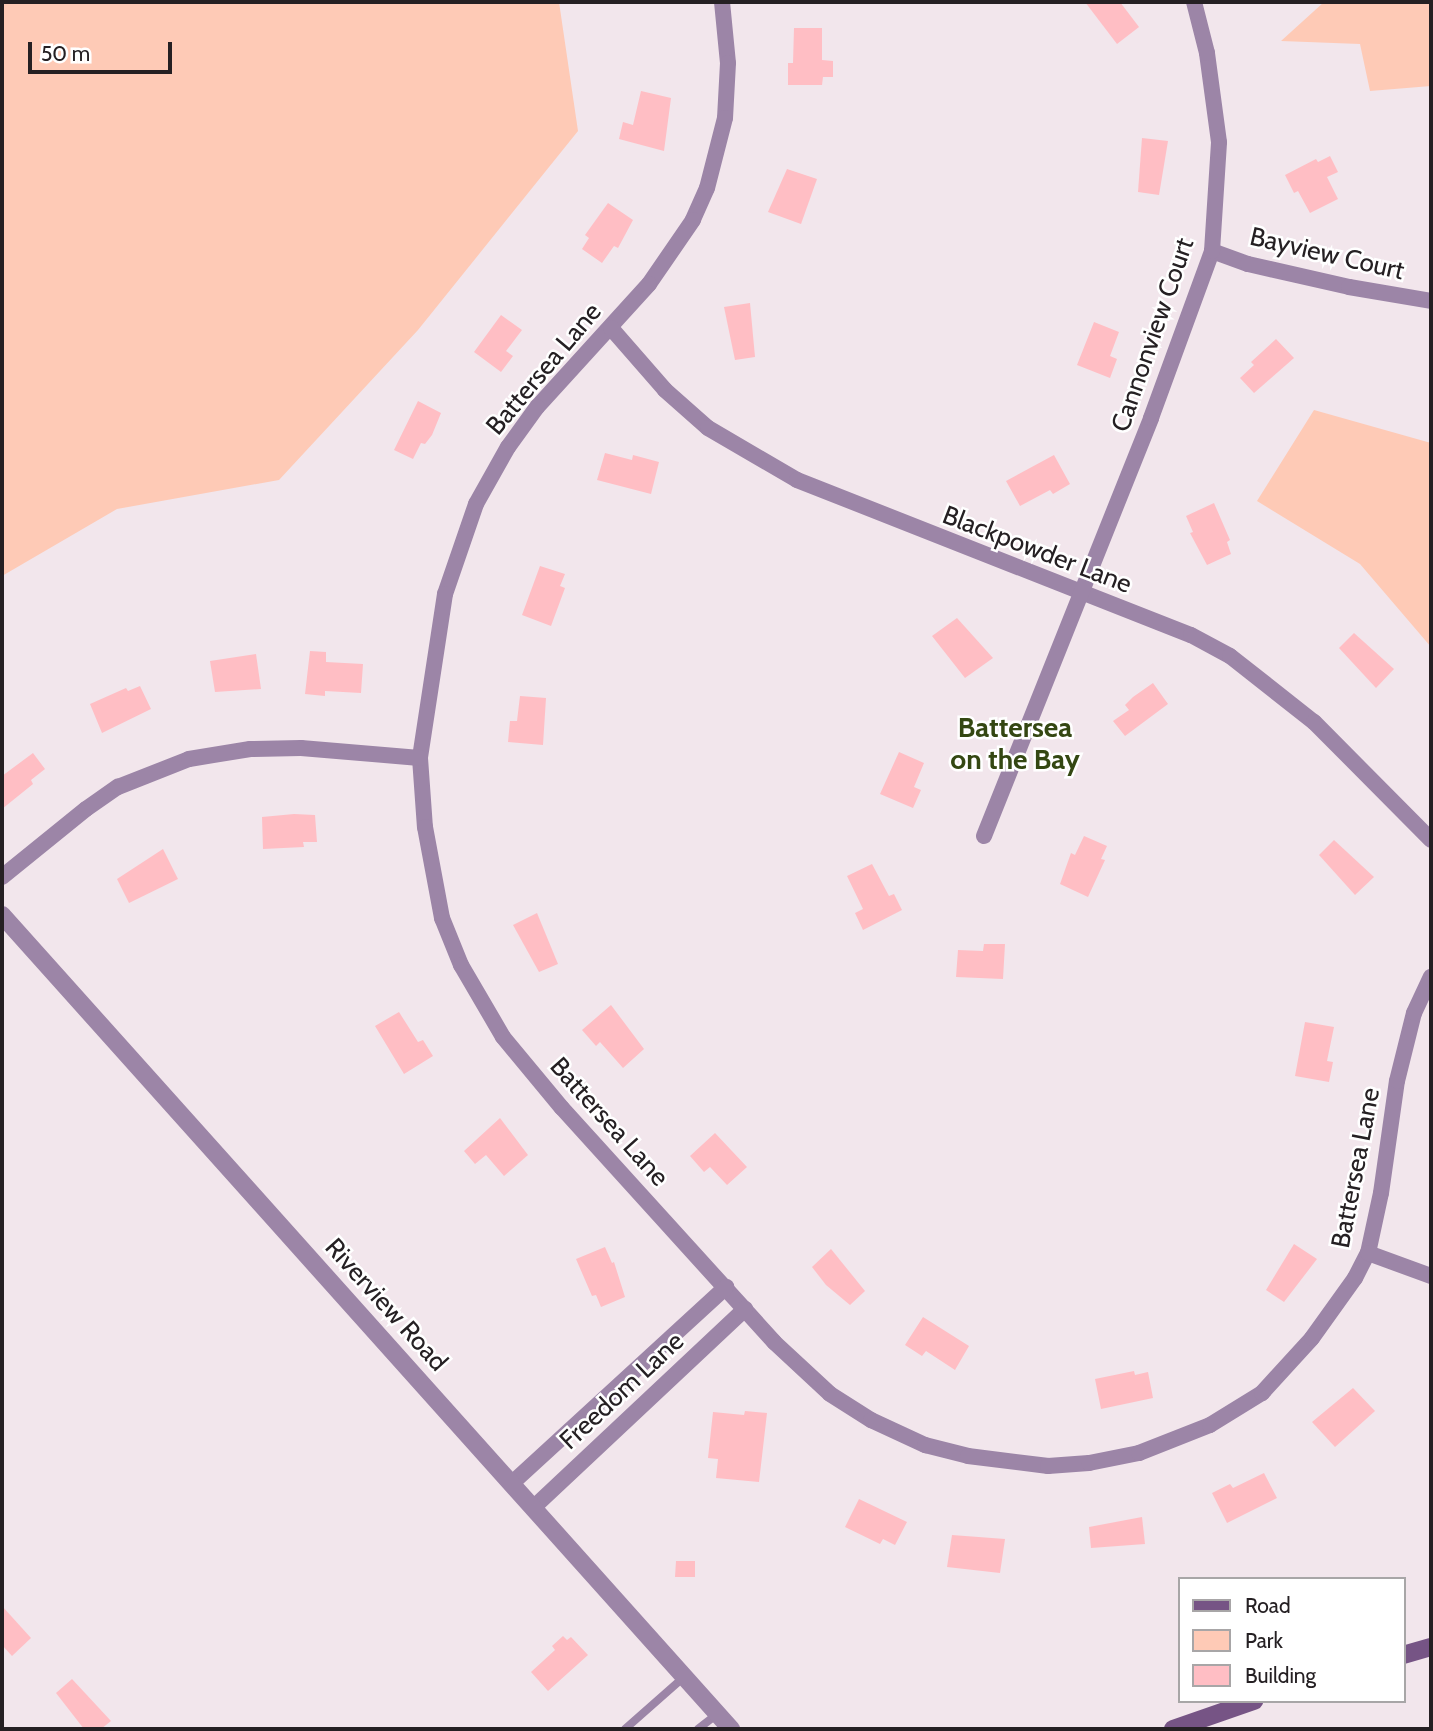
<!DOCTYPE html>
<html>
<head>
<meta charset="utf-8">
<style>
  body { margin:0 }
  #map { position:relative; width:1433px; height:1731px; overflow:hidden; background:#f2e6ec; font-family:Cabin,sans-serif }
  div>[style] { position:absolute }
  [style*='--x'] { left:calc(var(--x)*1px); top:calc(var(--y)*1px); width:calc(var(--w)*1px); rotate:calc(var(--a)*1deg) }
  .green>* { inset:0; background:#fecab6 }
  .building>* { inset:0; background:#ffbec4 }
  .service>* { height:8px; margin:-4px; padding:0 4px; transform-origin:4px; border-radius:4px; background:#9c85a7 }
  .minor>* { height:16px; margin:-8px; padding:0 8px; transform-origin:8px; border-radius:8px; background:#9c85a7 }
  .tertiary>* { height:18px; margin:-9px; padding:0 9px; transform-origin:9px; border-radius:9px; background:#9c85a7 }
  .secondary>* { height:18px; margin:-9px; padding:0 9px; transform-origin:9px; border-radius:9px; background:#765485 }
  span { translate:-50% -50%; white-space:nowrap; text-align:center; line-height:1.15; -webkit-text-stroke:5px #fff; paint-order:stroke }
  .street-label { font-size:26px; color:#252023 }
  .neighbourhood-label { font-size:28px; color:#344712; font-weight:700 }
  .frame { position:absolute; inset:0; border:4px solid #252023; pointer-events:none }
  .legend { position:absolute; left:1178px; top:1577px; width:228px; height:126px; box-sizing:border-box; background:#fff; border:2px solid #a8a6a7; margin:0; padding:9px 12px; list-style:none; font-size:21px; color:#252023 }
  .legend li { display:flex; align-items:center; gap:14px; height:35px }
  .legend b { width:35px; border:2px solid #a8a6a7 }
  .scale { position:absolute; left:28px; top:42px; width:144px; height:32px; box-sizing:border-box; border:4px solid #252023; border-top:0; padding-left:9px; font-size:21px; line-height:24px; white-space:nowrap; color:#252023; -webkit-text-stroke:5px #fff; paint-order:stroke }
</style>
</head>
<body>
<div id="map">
  <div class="green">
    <div style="clip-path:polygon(2px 2px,559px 2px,578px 131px,418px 330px,279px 480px,117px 509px,2px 576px)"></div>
    <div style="clip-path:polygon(1324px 2px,1431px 2px,1431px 86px,1370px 91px,1360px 44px,1281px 41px)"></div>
    <div style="clip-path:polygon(1314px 410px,1431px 443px,1431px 647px,1360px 564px,1257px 501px)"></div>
  </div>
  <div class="building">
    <div style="clip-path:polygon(1085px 2px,1120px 2px,1139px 27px,1117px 44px)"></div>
    <div style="clip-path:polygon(794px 28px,822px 28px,822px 60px,833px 61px,833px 77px,823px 77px,822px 85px,788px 85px,788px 63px,793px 63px)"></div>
    <div style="clip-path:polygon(641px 91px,671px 98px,664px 151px,619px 139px,623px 122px,633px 125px)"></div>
    <div style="clip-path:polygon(1142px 138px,1168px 141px,1159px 195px,1138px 192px)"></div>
    <div style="clip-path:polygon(1330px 156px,1338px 172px,1327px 177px,1338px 199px,1310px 213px,1298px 191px,1294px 193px,1285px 175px,1316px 159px,1318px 162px)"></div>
    <div style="clip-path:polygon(787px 169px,817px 179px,801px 224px,768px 212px)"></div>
    <div style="clip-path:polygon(608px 203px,633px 220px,618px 248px,614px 246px,602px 263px,582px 249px,589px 238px,585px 235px)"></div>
    <div style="clip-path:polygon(750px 303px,755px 357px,735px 360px,724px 307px)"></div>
    <div style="clip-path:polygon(501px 315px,522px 330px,506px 351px,513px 356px,501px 372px,474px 352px)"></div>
    <div style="clip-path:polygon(1094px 322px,1119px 332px,1110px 356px,1117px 359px,1110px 378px,1077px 365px)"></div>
    <div style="clip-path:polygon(1276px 339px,1294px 358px,1254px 393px,1240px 378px,1254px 365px,1251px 362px)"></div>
    <div style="clip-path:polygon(418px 401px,441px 413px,432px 435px,425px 444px,421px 443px,413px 459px,394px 450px)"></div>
    <div style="clip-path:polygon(605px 453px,632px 460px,633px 455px,659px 462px,651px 494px,597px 480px)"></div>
    <div style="clip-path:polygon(1054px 455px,1070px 484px,1053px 494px,1050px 490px,1020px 506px,1006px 481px)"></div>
    <div style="clip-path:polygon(1214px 503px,1230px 540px,1227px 542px,1231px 554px,1207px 565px,1190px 533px,1193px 532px,1186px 516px)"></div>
    <div style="clip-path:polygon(540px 566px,565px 574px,560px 586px,565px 588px,551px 626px,522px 615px)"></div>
    <div style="clip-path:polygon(957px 618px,993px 658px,965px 678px,932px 636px)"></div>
    <div style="clip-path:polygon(1354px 633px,1394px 669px,1376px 688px,1339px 648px)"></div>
    <div style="clip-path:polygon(310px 651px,326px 652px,326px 662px,363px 664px,361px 693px,325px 691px,325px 696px,305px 694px)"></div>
    <div style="clip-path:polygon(256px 654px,261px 689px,215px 692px,210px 661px)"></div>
    <div style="clip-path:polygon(1153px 683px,1168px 704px,1125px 736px,1113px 721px,1129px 710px,1125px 705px,1133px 697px)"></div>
    <div style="clip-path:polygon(140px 686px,151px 709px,102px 733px,90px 704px,126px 688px,128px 691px)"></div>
    <div style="clip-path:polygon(520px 696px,546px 698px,543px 745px,508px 742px,510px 721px,517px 721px)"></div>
    <div style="clip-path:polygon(899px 752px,924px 763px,914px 787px,921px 790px,913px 808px,880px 794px)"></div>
    <div style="clip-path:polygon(33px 753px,45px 769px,31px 780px,33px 784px,2px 809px,2px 776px)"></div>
    <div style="clip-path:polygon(294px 814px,315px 815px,317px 842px,303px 842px,304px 847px,263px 849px,262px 817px)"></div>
    <div style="clip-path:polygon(1084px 836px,1107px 846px,1101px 859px,1105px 860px,1088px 897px,1060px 884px,1071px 853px,1075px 855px)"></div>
    <div style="clip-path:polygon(1334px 840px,1374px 877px,1355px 895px,1319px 855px)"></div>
    <div style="clip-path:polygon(163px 849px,178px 879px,129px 903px,117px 879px)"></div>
    <div style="clip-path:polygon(872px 864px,889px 896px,894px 894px,902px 910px,863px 930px,855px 913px,863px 909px,847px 876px)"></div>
    <div style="clip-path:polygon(537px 913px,558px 964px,539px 972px,513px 925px)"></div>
    <div style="clip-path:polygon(984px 944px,1005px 944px,1003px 979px,956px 977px,958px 950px,983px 951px)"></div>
    <div style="clip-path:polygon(611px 1005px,644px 1049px,623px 1068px,600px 1042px,596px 1046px,582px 1030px)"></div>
    <div style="clip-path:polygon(399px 1012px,418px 1042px,423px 1040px,433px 1056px,404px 1074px,375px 1026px)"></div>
    <div style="clip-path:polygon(1305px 1022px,1334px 1027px,1327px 1061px,1333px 1062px,1329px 1082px,1295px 1076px)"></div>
    <div style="clip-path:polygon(500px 1118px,528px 1155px,504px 1176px,486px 1155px,475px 1164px,464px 1151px)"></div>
    <div style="clip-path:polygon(715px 1133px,747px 1167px,727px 1185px,710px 1167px,704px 1172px,690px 1156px)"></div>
    <div style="clip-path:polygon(1294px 1244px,1317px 1259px,1284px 1302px,1266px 1290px)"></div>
    <div style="clip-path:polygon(605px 1247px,612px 1263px,614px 1262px,625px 1297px,601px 1307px,596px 1295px,592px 1296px,576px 1259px)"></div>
    <div style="clip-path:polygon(831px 1249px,865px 1291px,850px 1305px,826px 1285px,812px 1267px)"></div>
    <div style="clip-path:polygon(923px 1317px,969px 1346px,955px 1370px,926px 1351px,922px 1356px,905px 1345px)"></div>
    <div style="clip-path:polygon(1134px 1371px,1135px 1375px,1148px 1372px,1153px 1398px,1101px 1409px,1095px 1379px)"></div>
    <div style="clip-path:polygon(1353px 1388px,1375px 1411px,1335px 1447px,1312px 1422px)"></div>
    <div style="clip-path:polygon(745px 1411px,767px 1413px,759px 1482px,716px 1478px,718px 1459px,708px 1458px,713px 1412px,744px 1415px)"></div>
    <div style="clip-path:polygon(1264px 1473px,1277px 1498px,1227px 1523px,1212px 1493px,1230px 1484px,1233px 1488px)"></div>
    <div style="clip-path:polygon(859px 1499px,907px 1522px,895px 1545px,883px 1539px,880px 1544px,845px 1527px)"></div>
    <div style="clip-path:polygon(1142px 1517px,1145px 1544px,1091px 1548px,1089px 1527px)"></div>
    <div style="clip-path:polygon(952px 1535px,1005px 1539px,1000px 1573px,947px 1567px)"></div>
    <div style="clip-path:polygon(676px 1561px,695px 1561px,695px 1577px,675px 1577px)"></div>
    <div style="clip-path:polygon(2px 1606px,31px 1638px,12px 1656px,2px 1645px)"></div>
    <div style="clip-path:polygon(563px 1636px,567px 1640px,571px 1637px,588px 1655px,548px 1691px,531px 1672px,555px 1650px,552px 1646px)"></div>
    <div style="clip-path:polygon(72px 1679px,111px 1721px,101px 1729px,84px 1729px,56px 1693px)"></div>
  </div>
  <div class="service">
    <div style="--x:625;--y:1729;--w:79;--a:-41.4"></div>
    <div style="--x:698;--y:1729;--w:24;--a:-38"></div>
  </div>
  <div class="minor">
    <div style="--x:722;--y:2;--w:61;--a:84.4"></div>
    <div style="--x:728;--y:63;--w:55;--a:93.1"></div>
    <div style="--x:725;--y:118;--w:72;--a:104.4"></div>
    <div style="--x:707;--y:188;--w:35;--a:114"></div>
    <div style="--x:693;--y:220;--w:78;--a:124.5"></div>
    <div style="--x:649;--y:284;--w:166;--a:132.3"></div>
    <div style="--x:537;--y:407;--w:49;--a:125.9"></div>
    <div style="--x:508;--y:447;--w:65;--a:119.3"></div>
    <div style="--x:476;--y:504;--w:95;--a:109"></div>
    <div style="--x:445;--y:594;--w:166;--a:98.7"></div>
    <div style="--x:420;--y:758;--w:69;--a:85.9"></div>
    <div style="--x:425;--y:827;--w:93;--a:79.4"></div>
    <div style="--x:442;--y:918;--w:51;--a:68"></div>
    <div style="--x:461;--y:965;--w:83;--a:59.7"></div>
    <div style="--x:503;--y:1037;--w:92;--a:50.3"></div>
    <div style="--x:562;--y:1108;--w:316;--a:47.8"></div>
    <div style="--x:774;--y:1342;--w:76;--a:42.9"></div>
    <div style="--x:830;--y:1394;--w:49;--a:32.4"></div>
    <div style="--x:871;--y:1420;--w:60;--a:24.8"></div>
    <div style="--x:925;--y:1445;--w:44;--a:14.3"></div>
    <div style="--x:968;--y:1456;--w:81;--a:7.1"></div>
    <div style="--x:1048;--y:1466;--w:41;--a:-4.2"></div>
    <div style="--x:1089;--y:1463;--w:51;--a:-11.3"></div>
    <div style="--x:1139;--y:1453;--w:76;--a:-21.5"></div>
    <div style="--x:1210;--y:1425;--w:61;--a:-31.6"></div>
    <div style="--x:1262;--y:1393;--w:74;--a:-47.7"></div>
    <div style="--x:1312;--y:1338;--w:74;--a:-54.4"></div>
    <div style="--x:1355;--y:1278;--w:28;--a:-63"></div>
    <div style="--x:1368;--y:1253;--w:61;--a:-77.8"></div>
    <div style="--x:1381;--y:1193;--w:113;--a:-81.9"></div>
    <div style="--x:1397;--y:1081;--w:70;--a:-76"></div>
    <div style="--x:1414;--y:1013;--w:40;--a:-65"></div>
    <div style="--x:1212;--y:251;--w:38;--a:20"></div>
    <div style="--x:1248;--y:264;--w:104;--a:12.8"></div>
    <div style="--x:1349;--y:287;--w:83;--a:9.7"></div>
    <div style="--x:611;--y:328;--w:82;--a:48.9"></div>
    <div style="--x:665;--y:390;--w:57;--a:41.5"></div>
    <div style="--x:708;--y:428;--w:103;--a:30.3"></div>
    <div style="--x:797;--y:480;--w:423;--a:21.5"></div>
    <div style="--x:1191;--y:635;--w:44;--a:28.3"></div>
    <div style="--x:1230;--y:656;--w:107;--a:38.2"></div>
    <div style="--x:1314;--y:722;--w:166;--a:45.2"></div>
    <div style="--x:984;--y:836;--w:450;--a:-68.2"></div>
    <div style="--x:1151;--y:418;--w:178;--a:-69.9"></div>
    <div style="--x:1212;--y:251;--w:109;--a:-86.3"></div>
    <div style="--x:1219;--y:142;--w:90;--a:-97.7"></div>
    <div style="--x:1207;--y:53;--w:53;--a:-104.3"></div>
    <div style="--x:2;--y:877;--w:108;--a:-39"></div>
    <div style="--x:86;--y:809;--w:39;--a:-35"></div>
    <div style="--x:118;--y:787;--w:76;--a:-21.5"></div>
    <div style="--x:189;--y:759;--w:62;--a:-9.3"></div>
    <div style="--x:250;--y:749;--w:51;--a:-1.1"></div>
    <div style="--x:301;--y:748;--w:119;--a:4.8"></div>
    <div style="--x:1368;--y:1253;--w:67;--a:20.1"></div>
    <div style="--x:511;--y:1484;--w:292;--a:-42.5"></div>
    <div style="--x:533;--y:1508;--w:291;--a:-43.2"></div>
  </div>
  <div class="tertiary">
    <div style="--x:2;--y:915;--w:1093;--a:48.15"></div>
  </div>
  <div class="secondary">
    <div style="--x:1403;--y:1655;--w:29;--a:-16"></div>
    <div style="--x:1173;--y:1729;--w:86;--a:-19.1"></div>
  </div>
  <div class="street-label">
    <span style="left:1327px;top:254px;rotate:13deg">Bayview Court</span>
    <span style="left:1153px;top:335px;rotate:-71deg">Cannonview Court</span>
    <span style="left:544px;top:369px;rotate:-50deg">Battersea Lane</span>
    <span style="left:1037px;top:550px;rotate:21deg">Blackpowder Lane</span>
    <span style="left:609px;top:1122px;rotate:48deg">Battersea Lane</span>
    <span style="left:1356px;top:1168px;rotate:-79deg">Battersea Lane</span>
    <span style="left:386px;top:1305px;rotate:48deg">Riverview Road</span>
    <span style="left:622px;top:1391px;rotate:-43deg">Freedom Lane</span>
  </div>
  <div class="neighbourhood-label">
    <span style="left:1015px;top:743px">Battersea<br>on the Bay</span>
  </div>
  <div class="frame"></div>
  <ul class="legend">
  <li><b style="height:9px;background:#765485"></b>Road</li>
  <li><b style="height:19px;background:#fecab6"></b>Park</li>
  <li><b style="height:19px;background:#ffbec4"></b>Building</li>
  </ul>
  <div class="scale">50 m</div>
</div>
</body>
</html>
